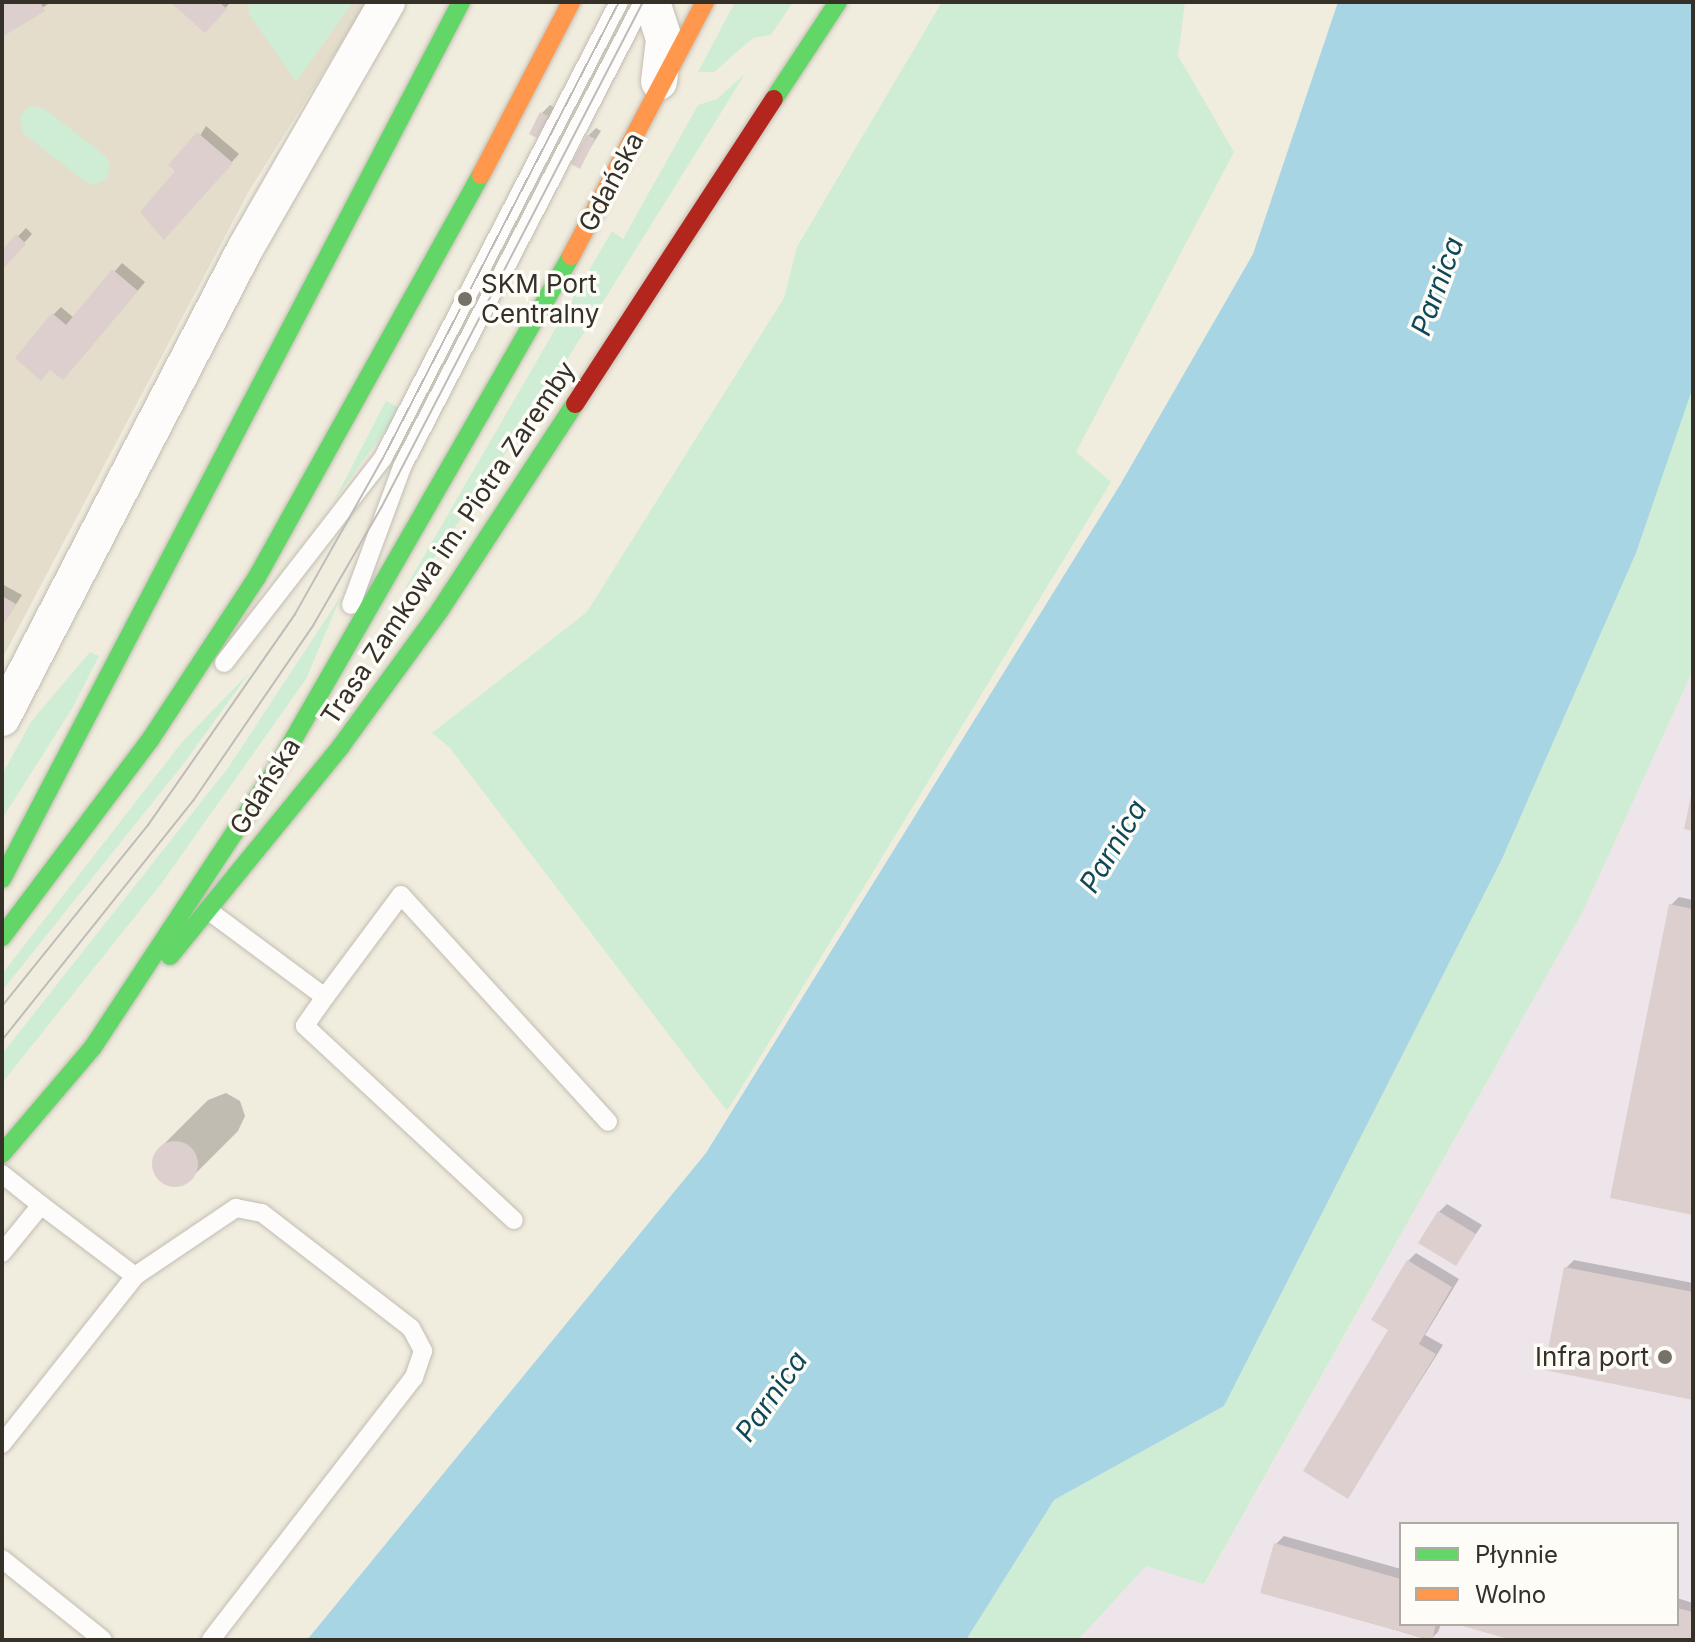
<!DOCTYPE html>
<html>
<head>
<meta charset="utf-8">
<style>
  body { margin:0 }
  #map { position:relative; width:1695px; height:1642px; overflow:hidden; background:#f0ecde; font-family:Inter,sans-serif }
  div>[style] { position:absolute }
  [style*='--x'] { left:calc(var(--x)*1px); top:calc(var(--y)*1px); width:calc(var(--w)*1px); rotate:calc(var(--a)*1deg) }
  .commercial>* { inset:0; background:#e4ddcc }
  .industrial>* { inset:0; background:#eee5ea }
  .green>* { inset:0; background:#ceedd4 }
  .water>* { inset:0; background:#a8d5e3 }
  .shadow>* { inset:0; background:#0003 }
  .building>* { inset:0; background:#dccfcd }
  .round { border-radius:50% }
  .roads { filter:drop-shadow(0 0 2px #c1bdb2) drop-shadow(0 0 2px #c1bdb2) }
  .lane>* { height:18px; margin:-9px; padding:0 9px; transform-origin:9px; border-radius:9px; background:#fdfcfa }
  .street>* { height:36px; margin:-18px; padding:0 18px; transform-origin:18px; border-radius:18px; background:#fdfcfa }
  .fast>* { height:18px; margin:-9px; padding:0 9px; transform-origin:9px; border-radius:9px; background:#63d668 }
  .slow>* { height:18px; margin:-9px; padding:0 9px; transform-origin:9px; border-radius:9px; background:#ff974d }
  .jam>* { height:18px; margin:-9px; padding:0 9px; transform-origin:9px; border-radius:9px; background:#b3261e }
  .tram>* { height:2px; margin:-1px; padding:0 1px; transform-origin:1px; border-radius:1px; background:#bebcb9 }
  .dots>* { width:22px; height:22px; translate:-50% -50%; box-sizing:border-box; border:4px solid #fefcf7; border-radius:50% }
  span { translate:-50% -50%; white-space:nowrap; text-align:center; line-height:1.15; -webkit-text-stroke:7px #fefcf7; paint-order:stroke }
  .street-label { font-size:26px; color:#353128 }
  .poi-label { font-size:26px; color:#353128 }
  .left { translate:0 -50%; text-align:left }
  .right { translate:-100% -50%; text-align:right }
  .water-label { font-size:28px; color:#0d4759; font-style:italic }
  .frame { position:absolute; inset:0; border:4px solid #353128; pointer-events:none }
  .legend { position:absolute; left:1399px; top:1522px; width:280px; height:104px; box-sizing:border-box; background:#fefcf7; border:2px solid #aeaba4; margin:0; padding:10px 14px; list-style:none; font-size:24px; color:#353128 }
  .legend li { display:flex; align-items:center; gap:16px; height:40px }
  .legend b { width:40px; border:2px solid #aeaba4 }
</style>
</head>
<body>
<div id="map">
  <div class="commercial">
    <div style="clip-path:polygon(2px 2px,367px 2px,249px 191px,2px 659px)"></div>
  </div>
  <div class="industrial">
    <div style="clip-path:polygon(evenodd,1693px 670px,1693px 1640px,1078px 1640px,1146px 1566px,1205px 1584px,1583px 911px,1693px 670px,1401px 1524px,1677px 1524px,1677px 1624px,1401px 1624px,1401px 1524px)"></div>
  </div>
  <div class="green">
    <div style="clip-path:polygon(248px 2px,353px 2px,296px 82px,249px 14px)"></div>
    <div style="clip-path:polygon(735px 2px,793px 2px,771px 35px,753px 38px,714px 72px,698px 72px)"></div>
    <div style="clip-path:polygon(942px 2px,1185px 2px,1178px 56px,1234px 152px,1076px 452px,1111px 482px,727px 1111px,450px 748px,432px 733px,587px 612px,784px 298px,797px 247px)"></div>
    <div style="clip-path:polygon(745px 74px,545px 395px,409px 595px,406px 587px,612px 231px,623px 239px,698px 105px,717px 99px)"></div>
    <div style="clip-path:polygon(30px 106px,43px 108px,104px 155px,110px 163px,107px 178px,94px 185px,84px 181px,23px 133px,20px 117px)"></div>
    <div style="clip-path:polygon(1693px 387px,1693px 670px,1583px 911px,1204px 1584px,1146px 1566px,1078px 1640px,966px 1640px,1054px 1500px,1224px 1406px,1502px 859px,1636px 553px)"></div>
    <div style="clip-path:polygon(386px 401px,401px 409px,335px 499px)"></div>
    <div style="clip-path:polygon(341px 596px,306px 679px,161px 884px,2px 1083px,2px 1054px,228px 768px)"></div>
    <div style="clip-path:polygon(90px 652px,99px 656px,73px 707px,2px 819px,2px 775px,31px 722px)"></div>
    <div style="clip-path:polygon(249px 673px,184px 763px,2px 991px,2px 974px,183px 741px)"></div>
  </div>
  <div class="water">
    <div style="clip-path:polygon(1338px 2px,1693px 2px,1693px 387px,1636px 553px,1502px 859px,1224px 1406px,1054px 1500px,966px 1640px,307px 1640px,706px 1153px,1120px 485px,1253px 254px)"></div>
  </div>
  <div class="shadow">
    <div style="clip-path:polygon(2px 2px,51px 2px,2px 35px)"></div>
    <div style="clip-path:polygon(173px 2px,231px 2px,204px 31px)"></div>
    <div style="clip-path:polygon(550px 105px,555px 108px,537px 136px,542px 113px)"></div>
    <div style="clip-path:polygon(206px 126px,239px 154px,172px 230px,178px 171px)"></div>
    <div style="clip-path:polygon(596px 128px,601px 131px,579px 166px,588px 136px)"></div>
    <div style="clip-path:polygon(26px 228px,32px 234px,4px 265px,2px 253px)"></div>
    <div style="clip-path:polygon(122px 263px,145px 282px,71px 370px,53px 315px,61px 307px,74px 318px)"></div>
    <div style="clip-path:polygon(2px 584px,22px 595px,5px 621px,2px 619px)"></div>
    <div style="clip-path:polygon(1679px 897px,1693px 900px,1693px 1213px,1671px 905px)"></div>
    <div style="clip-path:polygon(226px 1093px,240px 1101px,245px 1116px,238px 1131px,190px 1179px,174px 1185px,159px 1178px,154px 1164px,160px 1148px,208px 1100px)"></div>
    <div style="clip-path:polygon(1447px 1204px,1482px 1225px,1456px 1263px,1439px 1212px)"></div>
    <div style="clip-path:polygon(1416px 1253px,1459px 1279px,1425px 1335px,1443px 1345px,1348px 1496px,1408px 1261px)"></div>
    <div style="clip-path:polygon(1574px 1260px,1693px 1283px,1693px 1398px,1566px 1268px)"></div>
    <div style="clip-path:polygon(1284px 1536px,1401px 1569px,1401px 1624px,1441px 1624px,1438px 1632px,1430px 1640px,1262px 1592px,1276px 1544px)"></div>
    <div style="clip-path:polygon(1677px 1598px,1693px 1603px,1693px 1640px,1519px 1640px,1465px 1624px,1677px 1624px)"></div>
  </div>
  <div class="building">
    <div style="clip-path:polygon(2px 2px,40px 2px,45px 11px,2px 37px)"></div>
    <div style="clip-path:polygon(170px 2px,219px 2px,227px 9px,205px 33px)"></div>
    <div style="clip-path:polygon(540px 112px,548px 116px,537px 138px,529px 134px)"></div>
    <div style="clip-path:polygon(197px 132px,233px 163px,164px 240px,140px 212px,175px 171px,168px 165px)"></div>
    <div style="clip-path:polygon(587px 135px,595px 139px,580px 169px,571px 164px)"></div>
    <div style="clip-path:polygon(16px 234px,26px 244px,4px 268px,2px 250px)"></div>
    <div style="clip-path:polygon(112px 269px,138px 291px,63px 380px,50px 370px,41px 381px,15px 358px,52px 313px,66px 325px)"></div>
    <div style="clip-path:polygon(2px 596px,16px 604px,5px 623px,2px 622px)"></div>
    <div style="clip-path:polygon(1692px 792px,1693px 792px,1693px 831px,1684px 829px)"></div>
    <div style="clip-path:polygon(1669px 904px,1693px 909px,1693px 1215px,1610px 1198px)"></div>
    <div class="round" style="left:152px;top:1141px;width:46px;height:46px"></div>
    <div style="clip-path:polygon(1438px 1211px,1476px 1234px,1456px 1266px,1418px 1243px)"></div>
    <div style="clip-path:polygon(1407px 1260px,1452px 1287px,1419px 1344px,1436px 1354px,1348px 1499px,1303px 1471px,1388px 1330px,1371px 1320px)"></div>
    <div style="clip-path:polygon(1564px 1267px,1693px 1292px,1693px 1400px,1544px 1370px)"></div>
    <div style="clip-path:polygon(1274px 1543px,1401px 1579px,1401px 1624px,1436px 1624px,1432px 1640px,1260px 1593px)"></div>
    <div style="clip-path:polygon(1677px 1608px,1693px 1612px,1693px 1640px,1512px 1640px,1459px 1625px,1677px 1624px)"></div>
  </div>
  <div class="roads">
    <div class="lane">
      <div style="--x:351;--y:605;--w:147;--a:-69.7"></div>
      <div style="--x:402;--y:467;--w:524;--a:-62.6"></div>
      <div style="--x:224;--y:663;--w:259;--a:-52.2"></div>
      <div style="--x:383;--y:458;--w:513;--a:-62.64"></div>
      <div style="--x:209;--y:911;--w:144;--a:36.6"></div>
      <div style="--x:325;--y:997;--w:35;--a:125"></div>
      <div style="--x:305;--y:1026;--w:285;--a:42.9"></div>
      <div style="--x:325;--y:997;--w:127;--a:-53.3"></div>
      <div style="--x:401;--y:895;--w:307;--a:47.6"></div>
      <div style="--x:2;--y:1174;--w:50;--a:38.5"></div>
      <div style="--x:41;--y:1205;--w:62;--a:129.1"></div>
      <div style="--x:41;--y:1205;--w:118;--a:37.1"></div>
      <div style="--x:2;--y:1444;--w:214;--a:-51.6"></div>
      <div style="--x:135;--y:1276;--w:122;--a:-34"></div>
      <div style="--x:236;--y:1208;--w:26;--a:11"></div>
      <div style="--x:262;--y:1213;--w:188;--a:37.7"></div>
      <div style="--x:411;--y:1328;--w:26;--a:62"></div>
      <div style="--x:423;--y:1351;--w:28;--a:109"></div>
      <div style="--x:414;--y:1377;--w:332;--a:127.7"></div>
      <div style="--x:2;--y:1559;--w:129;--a:38.7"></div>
    </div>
    <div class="street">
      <div style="--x:652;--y:2;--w:40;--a:72"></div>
      <div style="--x:664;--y:40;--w:42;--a:96.8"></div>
      <div style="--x:2;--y:718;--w:528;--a:-62.61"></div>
      <div style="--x:245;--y:249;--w:285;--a:-60.1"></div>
    </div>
    <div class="fast">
      <div style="--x:774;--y:99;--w:116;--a:-56.6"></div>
      <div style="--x:2;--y:879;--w:990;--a:-62.37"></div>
      <div style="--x:2;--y:937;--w:246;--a:-53.1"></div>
      <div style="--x:150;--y:740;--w:195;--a:-56.7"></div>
      <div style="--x:257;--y:577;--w:460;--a:-60.9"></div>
      <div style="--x:170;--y:956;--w:271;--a:-50.8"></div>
      <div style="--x:341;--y:746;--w:168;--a:-53.9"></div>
      <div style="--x:440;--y:610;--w:246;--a:-56.8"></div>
      <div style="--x:2;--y:1154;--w:140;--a:-49.6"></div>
      <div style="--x:93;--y:1047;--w:336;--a:-56.6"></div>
      <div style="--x:278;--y:766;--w:588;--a:-60.12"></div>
    </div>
    <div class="slow">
      <div style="--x:481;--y:175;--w:195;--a:-62.5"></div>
      <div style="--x:571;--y:256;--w:287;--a:-62.2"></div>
    </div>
    <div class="jam">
      <div style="--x:575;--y:404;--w:364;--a:-56.9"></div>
    </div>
  </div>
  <div class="tram">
    <div style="--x:2;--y:1006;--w:233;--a:-51.1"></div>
    <div style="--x:148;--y:825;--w:257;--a:-55.1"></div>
    <div style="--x:295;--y:614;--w:179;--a:-60.6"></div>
    <div style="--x:383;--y:458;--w:513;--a:-62.64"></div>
    <div style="--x:2;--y:1040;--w:306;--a:-51.4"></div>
    <div style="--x:193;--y:801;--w:214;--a:-55.6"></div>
    <div style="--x:314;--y:624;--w:134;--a:-60"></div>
    <div style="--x:381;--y:508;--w:570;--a:-62.63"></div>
  </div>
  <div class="dots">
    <div style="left:465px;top:299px;background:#767268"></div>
    <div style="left:1665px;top:1357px;background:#767268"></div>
  </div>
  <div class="street-label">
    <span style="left:611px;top:182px;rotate:-62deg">Gdańska</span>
    <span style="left:448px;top:543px;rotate:-56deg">Trasa Zamkowa im. Piotra Zaremby</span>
    <span style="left:265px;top:786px;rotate:-58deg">Gdańska</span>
  </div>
  <div class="poi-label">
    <span class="left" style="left:481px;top:299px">SKM Port<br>Centralny</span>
    <span class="right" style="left:1649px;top:1357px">Infra port</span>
  </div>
  <div class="water-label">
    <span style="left:1437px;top:286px;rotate:-70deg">Parnica</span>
    <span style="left:1113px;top:846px;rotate:-59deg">Parnica</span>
    <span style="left:771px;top:1396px;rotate:-55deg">Parnica</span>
  </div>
  <div class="frame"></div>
  <ul class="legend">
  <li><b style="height:10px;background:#63d668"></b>Płynnie</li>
  <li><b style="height:10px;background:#ff974d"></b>Wolno</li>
  </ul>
</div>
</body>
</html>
